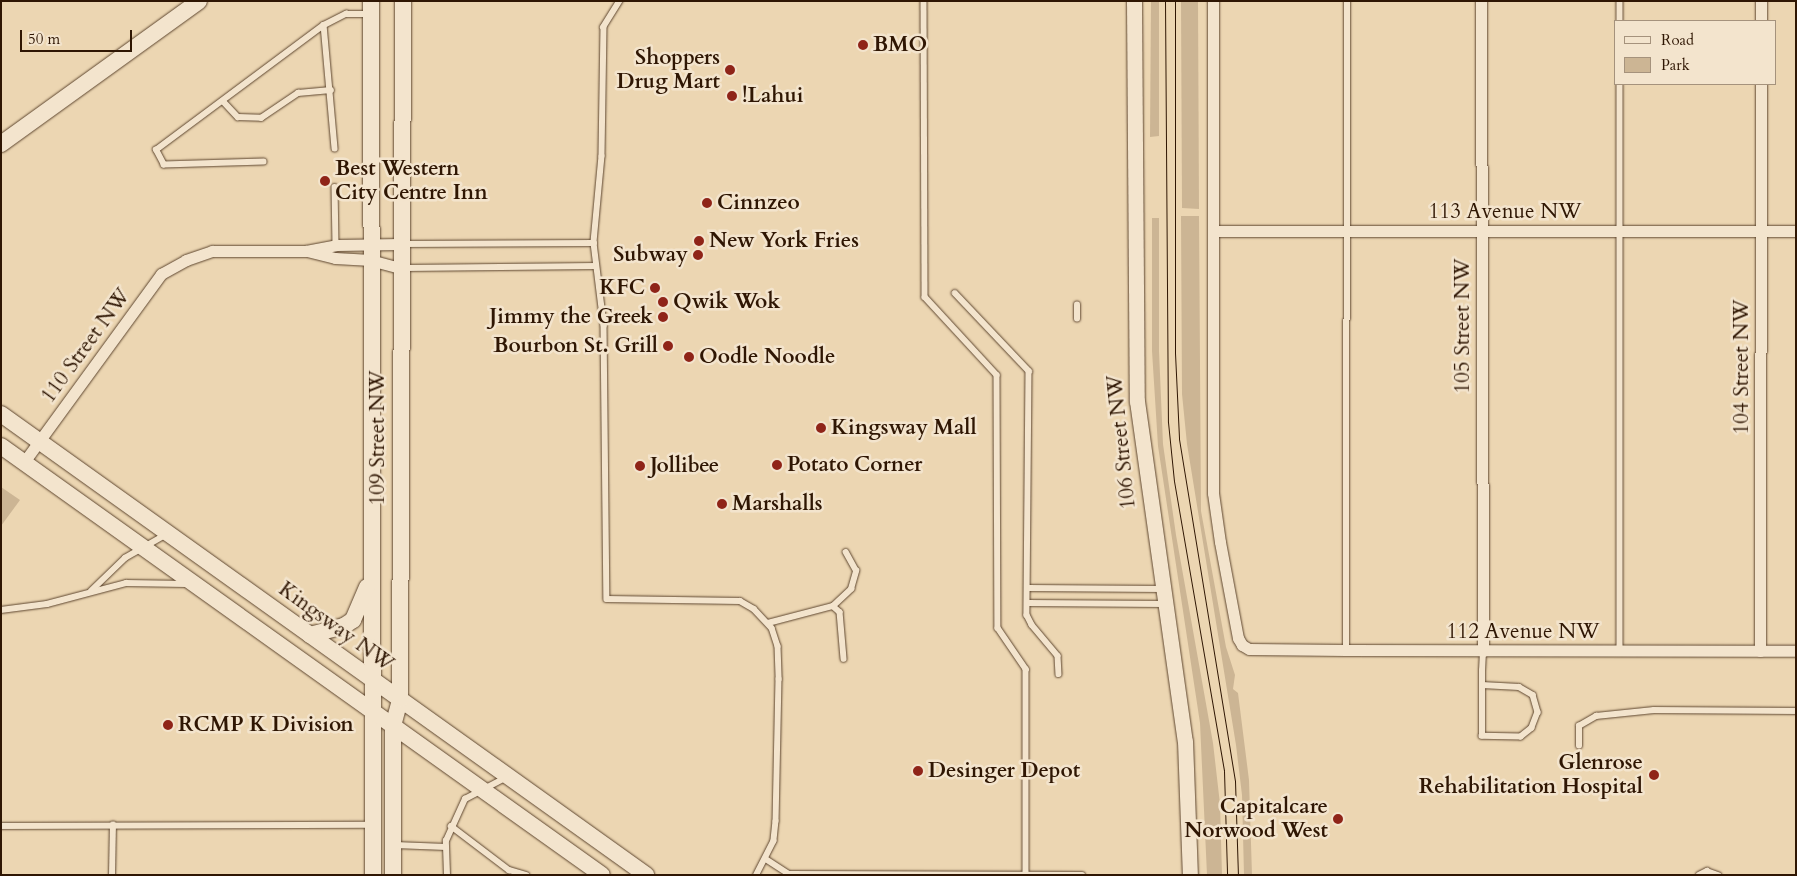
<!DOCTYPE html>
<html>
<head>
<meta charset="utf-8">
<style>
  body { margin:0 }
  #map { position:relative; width:1797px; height:876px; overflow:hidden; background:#ecd6b2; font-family:Cardo,serif }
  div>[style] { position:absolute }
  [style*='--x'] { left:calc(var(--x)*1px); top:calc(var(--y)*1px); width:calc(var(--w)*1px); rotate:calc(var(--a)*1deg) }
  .green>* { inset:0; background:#ccb594 }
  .roads { filter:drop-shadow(0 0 1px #5e462f) drop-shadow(0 0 1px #5e462f) }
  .service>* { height:5.5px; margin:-2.75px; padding:0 2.75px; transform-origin:2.75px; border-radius:2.75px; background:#f3e4cd }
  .minor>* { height:11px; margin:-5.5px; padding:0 5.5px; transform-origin:5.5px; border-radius:5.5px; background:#f3e4cd }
  .tertiary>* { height:15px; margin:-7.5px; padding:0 7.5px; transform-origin:7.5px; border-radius:7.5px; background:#f3e4cd }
  .secondary>* { height:16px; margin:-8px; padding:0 8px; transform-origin:8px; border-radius:8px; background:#f3e4cd }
  .tram>* { height:1px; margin:-0.5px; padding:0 0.5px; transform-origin:0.5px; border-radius:0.5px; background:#2f1603 }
  .dots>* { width:14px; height:14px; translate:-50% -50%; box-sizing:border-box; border:2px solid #f3e4cd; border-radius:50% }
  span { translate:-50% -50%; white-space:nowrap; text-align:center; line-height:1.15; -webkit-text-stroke:5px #f3e4cd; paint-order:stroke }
  .poi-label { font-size:21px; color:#2f1603; font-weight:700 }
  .left { translate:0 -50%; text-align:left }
  .right { translate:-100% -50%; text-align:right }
  .street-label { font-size:21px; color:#2f1603 }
  .frame { position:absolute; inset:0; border:2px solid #2f1603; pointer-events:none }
  .legend { position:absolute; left:1614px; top:20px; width:162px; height:65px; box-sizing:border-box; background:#f3e4cd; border:1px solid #a5927c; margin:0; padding:6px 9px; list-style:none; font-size:15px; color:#2f1603 }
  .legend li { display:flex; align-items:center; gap:10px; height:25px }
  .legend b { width:25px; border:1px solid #a5927c }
  .scale { position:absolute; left:20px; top:30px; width:112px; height:22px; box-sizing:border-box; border:2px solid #2f1603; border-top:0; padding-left:6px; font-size:15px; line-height:18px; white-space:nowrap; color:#2f1603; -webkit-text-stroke:4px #f3e4cd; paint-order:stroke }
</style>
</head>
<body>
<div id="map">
  <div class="green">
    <div style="clip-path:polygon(1151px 1px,1159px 1px,1159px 136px,1150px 137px)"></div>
    <div style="clip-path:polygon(1181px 1px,1198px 1px,1199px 209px,1182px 208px)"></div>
    <div style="clip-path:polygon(1181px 216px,1199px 216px,1201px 511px,1226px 647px,1235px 675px,1233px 689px,1238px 693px,1249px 780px,1252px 875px,1244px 875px,1242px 795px,1236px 745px,1187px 444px,1182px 394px)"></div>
    <div style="clip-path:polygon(1152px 218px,1159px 218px,1159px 351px,1163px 444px,1176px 535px,1213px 743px,1220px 804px,1222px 875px,1207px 875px,1200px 723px,1158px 446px,1152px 351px)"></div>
    <div style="clip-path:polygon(1px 487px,20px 500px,1px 526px)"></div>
  </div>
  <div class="roads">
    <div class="service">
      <div style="--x:620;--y:1;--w:31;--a:122"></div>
      <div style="--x:604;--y:27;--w:129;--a:90.9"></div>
      <div style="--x:602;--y:156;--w:87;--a:95.3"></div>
      <div style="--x:594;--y:243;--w:83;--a:83"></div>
      <div style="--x:604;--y:325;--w:274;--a:89.4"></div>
      <div style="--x:607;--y:599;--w:133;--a:0.9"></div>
      <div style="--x:740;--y:601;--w:16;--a:30"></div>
      <div style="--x:754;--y:609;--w:26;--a:47"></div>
      <div style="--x:772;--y:628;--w:19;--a:72"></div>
      <div style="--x:778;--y:646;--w:33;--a:88"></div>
      <div style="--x:779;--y:679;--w:142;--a:91.2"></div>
      <div style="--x:776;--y:821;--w:20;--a:96"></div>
      <div style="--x:774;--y:841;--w:38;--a:117"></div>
      <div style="--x:924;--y:1;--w:296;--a:89.8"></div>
      <div style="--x:925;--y:297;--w:106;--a:47.3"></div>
      <div style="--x:997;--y:375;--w:253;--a:89.8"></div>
      <div style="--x:998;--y:628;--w:50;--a:55.7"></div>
      <div style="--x:1026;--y:669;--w:206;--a:90"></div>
      <div style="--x:1620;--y:1;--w:20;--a:90"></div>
      <div style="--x:324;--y:25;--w:124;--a:84.9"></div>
      <div style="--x:1620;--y:84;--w:567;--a:90"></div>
      <div style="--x:223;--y:101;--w:22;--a:47"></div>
      <div style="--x:238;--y:117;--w:23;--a:2"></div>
      <div style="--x:261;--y:118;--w:45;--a:-34"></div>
      <div style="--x:298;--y:93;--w:33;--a:-5"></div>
      <div style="--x:264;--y:162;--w:100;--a:178.3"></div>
      <div style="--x:164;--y:165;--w:17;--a:-118"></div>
      <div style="--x:156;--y:150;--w:209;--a:-36.7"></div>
      <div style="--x:324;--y:25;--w:25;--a:-27"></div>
      <div style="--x:346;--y:14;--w:23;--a:0"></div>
      <div style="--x:335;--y:187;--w:59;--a:89"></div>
      <div style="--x:403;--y:244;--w:191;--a:-0.3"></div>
      <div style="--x:405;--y:268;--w:191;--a:-0.6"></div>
      <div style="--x:955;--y:293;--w:108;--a:46.5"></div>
      <div style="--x:1029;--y:371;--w:244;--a:90.5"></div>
      <div style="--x:1027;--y:615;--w:11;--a:63"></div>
      <div style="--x:1032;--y:625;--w:40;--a:50"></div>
      <div style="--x:1058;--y:656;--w:18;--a:87"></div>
      <div style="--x:1077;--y:319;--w:14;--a:-90"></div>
      <div style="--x:1028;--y:588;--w:135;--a:0.4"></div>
      <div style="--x:91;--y:591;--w:47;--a:-44.1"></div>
      <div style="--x:125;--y:558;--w:48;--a:-29.7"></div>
      <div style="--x:1028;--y:603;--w:137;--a:0.4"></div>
      <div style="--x:833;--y:606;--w:9;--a:41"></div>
      <div style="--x:840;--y:612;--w:47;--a:85.1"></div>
      <div style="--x:1;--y:610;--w:46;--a:-7.4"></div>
      <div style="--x:47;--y:604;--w:82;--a:-14.9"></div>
      <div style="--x:126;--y:583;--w:60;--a:1"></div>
      <div style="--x:768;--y:623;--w:67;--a:-14.7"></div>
      <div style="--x:833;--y:606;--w:25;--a:-43"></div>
      <div style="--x:851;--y:589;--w:19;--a:-74"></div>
      <div style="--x:856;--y:571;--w:21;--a:-119"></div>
      <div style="--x:1346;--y:650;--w:649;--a:-89.91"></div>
      <div style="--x:1482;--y:685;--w:37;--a:3"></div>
      <div style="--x:1519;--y:687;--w:16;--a:30"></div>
      <div style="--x:1533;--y:695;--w:18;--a:74"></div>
      <div style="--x:1538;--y:712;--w:17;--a:111"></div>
      <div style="--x:1532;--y:728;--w:14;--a:141"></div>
      <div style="--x:1521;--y:737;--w:39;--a:-179"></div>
      <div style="--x:1482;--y:736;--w:65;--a:-90"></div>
      <div style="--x:1482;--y:671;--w:20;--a:-87"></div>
      <div style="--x:1579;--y:746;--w:20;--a:-90"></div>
      <div style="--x:1579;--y:726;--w:20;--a:-30"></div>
      <div style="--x:1596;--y:716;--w:58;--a:-5.9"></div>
      <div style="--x:1654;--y:710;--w:142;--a:0.4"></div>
      <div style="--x:1;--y:826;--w:371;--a:-0.2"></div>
      <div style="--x:451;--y:826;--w:73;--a:37.2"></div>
      <div style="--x:509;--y:870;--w:18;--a:16"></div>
      <div style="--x:395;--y:845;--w:51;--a:2.2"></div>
      <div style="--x:766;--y:859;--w:27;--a:33"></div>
      <div style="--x:789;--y:874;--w:293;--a:0.2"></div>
      <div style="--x:112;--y:875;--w:50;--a:-88.9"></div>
      <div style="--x:447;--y:875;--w:34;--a:-92"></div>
      <div style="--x:446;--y:841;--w:46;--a:-65.7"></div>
      <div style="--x:465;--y:799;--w:45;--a:-27.7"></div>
      <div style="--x:1699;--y:875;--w:9;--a:-27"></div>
      <div style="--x:1707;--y:871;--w:12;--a:20"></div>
    </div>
    <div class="minor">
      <div style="--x:1213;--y:1;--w:492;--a:90"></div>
      <div style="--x:1213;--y:493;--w:49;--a:81.9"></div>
      <div style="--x:1220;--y:542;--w:98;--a:79.4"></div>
      <div style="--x:1238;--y:638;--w:8;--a:60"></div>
      <div style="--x:1242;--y:645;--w:8;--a:30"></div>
      <div style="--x:1249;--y:649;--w:97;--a:0.6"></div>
      <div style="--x:1346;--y:650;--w:450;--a:0.1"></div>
      <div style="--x:1481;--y:1;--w:650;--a:89.82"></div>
      <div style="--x:1761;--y:21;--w:20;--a:-90"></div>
      <div style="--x:1213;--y:231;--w:583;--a:0"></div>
      <div style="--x:400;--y:268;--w:30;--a:-165"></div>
      <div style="--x:371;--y:260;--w:36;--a:-177"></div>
      <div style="--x:335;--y:258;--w:30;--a:-166"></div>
      <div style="--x:306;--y:251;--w:31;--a:-11"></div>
      <div style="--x:336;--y:245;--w:64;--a:-0.9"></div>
      <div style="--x:24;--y:462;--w:233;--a:-53.9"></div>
      <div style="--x:161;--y:274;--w:29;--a:-29"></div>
      <div style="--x:186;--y:260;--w:28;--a:-19"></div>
      <div style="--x:212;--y:251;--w:94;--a:0"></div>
      <div style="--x:1760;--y:651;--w:567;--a:-89.9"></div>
    </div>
    <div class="tertiary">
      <div style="--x:1134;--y:1;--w:400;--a:89.6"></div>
      <div style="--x:1137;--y:401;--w:343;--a:82"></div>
      <div style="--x:1185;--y:741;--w:134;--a:87.9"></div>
    </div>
    <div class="secondary">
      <div style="--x:371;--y:1;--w:874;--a:89.87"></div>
      <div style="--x:1;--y:144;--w:244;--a:-35.8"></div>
      <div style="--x:1;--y:414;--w:793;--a:35.55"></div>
      <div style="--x:1;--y:446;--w:738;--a:35.52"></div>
      <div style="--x:310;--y:635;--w:35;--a:-15"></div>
      <div style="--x:344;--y:626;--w:11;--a:-34"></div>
      <div style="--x:353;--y:620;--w:36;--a:-67"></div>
      <div style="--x:393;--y:875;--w:149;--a:-90"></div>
      <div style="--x:393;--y:726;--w:28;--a:-75"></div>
      <div style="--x:400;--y:699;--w:698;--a:-89.75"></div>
    </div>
  </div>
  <div class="tram">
    <div style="--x:1165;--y:1;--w:421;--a:89.6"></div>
    <div style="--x:1168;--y:422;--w:59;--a:84.2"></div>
    <div style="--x:1174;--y:481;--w:294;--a:80.2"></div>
    <div style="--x:1224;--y:771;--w:104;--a:88.3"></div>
    <div style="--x:1175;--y:1;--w:352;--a:90"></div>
    <div style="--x:1175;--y:353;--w:86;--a:87.3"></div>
    <div style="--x:1179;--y:439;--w:347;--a:80.7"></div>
    <div style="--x:1235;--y:781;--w:94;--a:88.2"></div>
  </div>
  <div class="dots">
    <div style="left:863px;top:45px;background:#8f2418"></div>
    <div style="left:730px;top:70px;background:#8f2418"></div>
    <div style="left:732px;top:96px;background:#8f2418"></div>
    <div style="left:325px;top:181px;background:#8f2418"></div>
    <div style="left:707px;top:203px;background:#8f2418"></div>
    <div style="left:699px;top:241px;background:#8f2418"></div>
    <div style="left:698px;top:255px;background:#8f2418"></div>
    <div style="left:655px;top:288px;background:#8f2418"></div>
    <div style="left:663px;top:302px;background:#8f2418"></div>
    <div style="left:663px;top:317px;background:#8f2418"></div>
    <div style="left:668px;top:346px;background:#8f2418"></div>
    <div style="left:689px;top:357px;background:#8f2418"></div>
    <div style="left:821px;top:428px;background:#8f2418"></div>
    <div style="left:777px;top:465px;background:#8f2418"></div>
    <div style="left:640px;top:466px;background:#8f2418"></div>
    <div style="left:722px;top:504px;background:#8f2418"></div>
    <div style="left:168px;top:725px;background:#8f2418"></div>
    <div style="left:918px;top:771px;background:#8f2418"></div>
    <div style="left:1654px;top:775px;background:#8f2418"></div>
    <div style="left:1338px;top:819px;background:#8f2418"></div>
  </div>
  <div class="poi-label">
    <span class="left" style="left:873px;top:45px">BMO</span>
    <span class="right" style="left:720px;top:70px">Shoppers<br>Drug Mart</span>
    <span class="left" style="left:742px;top:96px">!Lahui</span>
    <span class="left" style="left:335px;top:181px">Best Western<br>City Centre Inn</span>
    <span class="left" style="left:717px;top:203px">Cinnzeo</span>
    <span class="left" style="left:709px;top:241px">New York Fries</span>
    <span class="right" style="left:688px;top:255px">Subway</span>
    <span class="right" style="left:645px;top:288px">KFC</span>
    <span class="left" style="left:673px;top:302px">Qwik Wok</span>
    <span class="right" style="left:653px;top:317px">Jimmy the Greek</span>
    <span class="right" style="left:658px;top:346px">Bourbon St. Grill</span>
    <span class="left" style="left:699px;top:357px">Oodle Noodle</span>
    <span class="left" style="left:831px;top:428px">Kingsway Mall</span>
    <span class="left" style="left:787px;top:465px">Potato Corner</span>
    <span class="left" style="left:650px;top:466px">Jollibee</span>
    <span class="left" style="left:732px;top:504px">Marshalls</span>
    <span class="left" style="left:178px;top:725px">RCMP K Division</span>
    <span class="right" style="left:1643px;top:775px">Glenrose<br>Rehabilitation Hospital</span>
    <span class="left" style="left:928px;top:771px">Desinger Depot</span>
    <span class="right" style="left:1328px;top:819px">Capitalcare<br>Norwood West</span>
  </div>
  <div class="street-label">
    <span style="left:1505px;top:212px">113 Avenue NW</span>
    <span style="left:1463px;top:326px;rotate:-90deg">105 Street NW</span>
    <span style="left:86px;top:346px;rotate:-54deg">110 Street NW</span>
    <span style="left:1742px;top:367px;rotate:-90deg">104 Street NW</span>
    <span style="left:378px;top:438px;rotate:-90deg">109 Street NW</span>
    <span style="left:1122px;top:442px;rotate:-96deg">106 Street NW</span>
    <span style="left:336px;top:627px;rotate:36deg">Kingsway NW</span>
    <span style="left:1523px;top:632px">112 Avenue NW</span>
  </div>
  <div class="frame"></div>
  <ul class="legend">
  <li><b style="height:6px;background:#f3e4cd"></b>Road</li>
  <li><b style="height:14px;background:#ccb594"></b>Park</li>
  </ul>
  <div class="scale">50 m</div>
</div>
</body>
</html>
